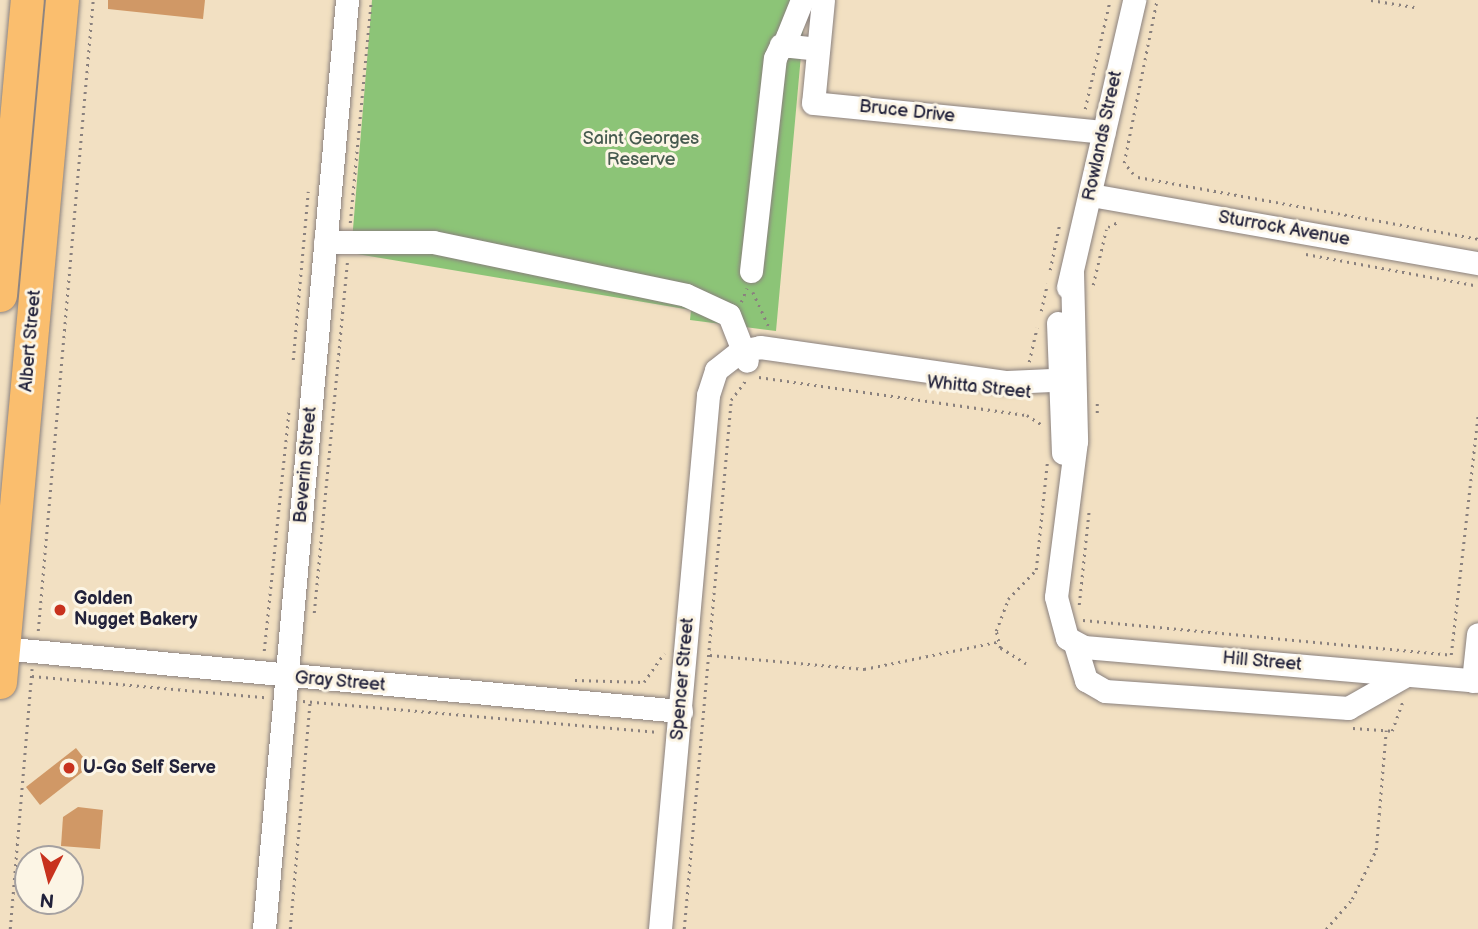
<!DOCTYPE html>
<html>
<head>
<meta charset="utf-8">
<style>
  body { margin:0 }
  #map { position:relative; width:1478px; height:929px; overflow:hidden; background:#f2e0c2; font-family:"Balsamiq Sans",sans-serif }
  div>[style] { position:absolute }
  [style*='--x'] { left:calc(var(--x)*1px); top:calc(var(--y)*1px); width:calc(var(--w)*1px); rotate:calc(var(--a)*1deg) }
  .green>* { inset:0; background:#8cc477 }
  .building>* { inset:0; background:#d09866 }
  .path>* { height:2.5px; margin-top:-1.25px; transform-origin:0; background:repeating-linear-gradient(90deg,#8a817e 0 2px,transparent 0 7px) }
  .roads { filter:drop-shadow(0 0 2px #8a817e) drop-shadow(0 0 2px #8a817e) }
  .minor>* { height:23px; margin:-11.5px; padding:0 11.5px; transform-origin:11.5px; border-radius:11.5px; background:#fff }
  .highway>* { height:33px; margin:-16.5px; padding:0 16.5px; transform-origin:16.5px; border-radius:16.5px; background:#fabe6e }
  .dots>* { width:19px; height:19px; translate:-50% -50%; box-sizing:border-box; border:4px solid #fcf5e5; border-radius:50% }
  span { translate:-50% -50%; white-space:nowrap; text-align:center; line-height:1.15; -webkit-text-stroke:6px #fcf5e5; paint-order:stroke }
  .street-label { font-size:18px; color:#22223b }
  .park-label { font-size:18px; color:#475b50 }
  .poi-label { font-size:18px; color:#22223b; font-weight:700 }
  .left { translate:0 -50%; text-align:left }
  .north { position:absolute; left:14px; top:845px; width:70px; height:70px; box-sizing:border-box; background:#fcf5e5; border:2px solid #a5a1a1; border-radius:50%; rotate:186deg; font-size:19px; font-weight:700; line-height:28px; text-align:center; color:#22223b }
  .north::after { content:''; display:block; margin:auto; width:24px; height:32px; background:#c8321e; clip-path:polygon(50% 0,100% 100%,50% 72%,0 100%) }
</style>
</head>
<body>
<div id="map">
  <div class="green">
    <div style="clip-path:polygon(372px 0,806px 0,776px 331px,690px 320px,691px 310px,351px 253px)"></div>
  </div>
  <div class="building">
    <div style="clip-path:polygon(108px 0,205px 0,203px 19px,108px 9px)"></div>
    <div style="clip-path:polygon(76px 748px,90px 766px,40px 805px,26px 787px)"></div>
    <div style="clip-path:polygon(78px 807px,103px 810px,100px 849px,61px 846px,63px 817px)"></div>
  </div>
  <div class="path">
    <div style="--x:1371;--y:0;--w:44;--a:9.2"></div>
    <div style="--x:1085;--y:109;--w:112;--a:-77.1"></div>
    <div style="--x:1133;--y:174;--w:14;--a:-129"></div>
    <div style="--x:1124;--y:163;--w:166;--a:-78.6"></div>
    <div style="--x:1138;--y:177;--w:346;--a:10.3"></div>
    <div style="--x:350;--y:223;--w:224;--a:-84.6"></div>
    <div style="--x:1108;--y:227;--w:13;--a:-27"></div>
    <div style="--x:1306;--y:254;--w:175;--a:10.5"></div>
    <div style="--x:1050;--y:270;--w:45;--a:-78.4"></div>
    <div style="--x:1093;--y:285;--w:57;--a:-76.7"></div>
    <div style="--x:753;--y:292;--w:41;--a:65.3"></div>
    <div style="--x:741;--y:302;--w:15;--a:-67"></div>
    <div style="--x:1041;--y:311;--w:28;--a:-77"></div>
    <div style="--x:293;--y:360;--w:169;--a:-84.9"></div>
    <div style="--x:1029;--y:362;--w:35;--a:-77"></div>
    <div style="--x:759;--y:377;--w:271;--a:8.1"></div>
    <div style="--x:1027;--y:415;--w:17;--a:33"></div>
    <div style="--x:1097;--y:413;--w:11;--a:-90"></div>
    <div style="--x:1079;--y:605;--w:96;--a:-84"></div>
    <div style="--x:314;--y:613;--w:354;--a:-84.6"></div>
    <div style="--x:1083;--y:620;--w:370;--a:5.4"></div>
    <div style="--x:1451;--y:655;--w:241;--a:-83.6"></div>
    <div style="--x:38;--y:631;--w:633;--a:-85.02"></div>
    <div style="--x:264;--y:651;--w:244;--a:-84.1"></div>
    <div style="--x:710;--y:655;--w:155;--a:5.2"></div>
    <div style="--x:864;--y:669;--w:136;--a:-11.5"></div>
    <div style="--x:1026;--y:664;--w:31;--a:-148"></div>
    <div style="--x:1000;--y:648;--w:17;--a:-103"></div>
    <div style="--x:996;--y:631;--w:34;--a:-69"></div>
    <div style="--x:1008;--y:599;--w:40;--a:-46"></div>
    <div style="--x:1036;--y:570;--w:107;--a:-84.1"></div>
    <div style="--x:32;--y:676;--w:234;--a:5.2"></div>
    <div style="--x:575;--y:680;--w:69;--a:1.7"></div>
    <div style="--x:644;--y:682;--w:35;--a:-55"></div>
    <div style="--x:303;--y:701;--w:357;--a:5"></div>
    <div style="--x:1353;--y:728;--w:39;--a:4"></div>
    <div style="--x:1392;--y:731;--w:32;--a:-70"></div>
    <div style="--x:10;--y:929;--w:261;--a:-85.2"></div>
    <div style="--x:290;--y:929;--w:228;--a:-85"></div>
    <div style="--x:684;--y:929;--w:531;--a:-84.92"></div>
    <div style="--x:731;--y:400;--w:25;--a:-53"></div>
    <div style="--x:1326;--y:929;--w:40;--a:-49"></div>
    <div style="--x:1352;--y:899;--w:55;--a:-63.9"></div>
    <div style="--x:1376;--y:850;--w:120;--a:-85.2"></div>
  </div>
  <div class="roads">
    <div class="minor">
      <div style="--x:823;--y:0;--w:103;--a:95.5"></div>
      <div style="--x:813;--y:103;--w:292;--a:5.7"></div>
      <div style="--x:789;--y:46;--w:9;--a:-103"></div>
      <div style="--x:787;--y:37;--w:40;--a:-68"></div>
      <div style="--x:1091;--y:195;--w:393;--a:10"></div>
      <div style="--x:325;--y:242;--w:108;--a:0"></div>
      <div style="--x:433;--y:242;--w:258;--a:11.8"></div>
      <div style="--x:686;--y:295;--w:47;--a:24.9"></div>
      <div style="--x:729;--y:315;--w:49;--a:68.6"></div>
      <div style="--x:751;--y:271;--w:214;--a:-83.6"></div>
      <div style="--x:775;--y:58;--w:14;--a:-65"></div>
      <div style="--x:781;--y:45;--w:37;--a:6"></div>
      <div style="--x:1072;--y:272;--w:169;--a:88.6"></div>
      <div style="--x:1076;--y:441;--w:157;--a:97.3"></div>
      <div style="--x:1056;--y:597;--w:42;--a:75"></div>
      <div style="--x:1067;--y:638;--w:19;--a:28"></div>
      <div style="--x:1084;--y:647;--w:395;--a:4.9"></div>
      <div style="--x:1068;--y:287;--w:294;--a:-77"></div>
      <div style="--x:1058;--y:323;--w:130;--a:87.8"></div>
      <div style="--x:1075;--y:644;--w:38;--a:73"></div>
      <div style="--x:1086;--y:680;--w:22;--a:30"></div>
      <div style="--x:1105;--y:691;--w:244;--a:4"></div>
      <div style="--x:1348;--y:708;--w:67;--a:-29.6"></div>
      <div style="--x:0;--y:648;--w:684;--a:5.29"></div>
      <div style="--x:1473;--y:681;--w:47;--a:-83.9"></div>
      <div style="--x:264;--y:929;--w:933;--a:-84.89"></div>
      <div style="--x:660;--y:929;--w:536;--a:-84.86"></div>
      <div style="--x:708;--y:395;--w:26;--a:-72"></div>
      <div style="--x:716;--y:370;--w:31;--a:-38"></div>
      <div style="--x:740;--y:351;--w:20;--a:-11"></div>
      <div style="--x:760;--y:347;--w:249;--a:8.1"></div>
      <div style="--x:1007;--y:382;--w:67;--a:-2.6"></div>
    </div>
    <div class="highway">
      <div style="--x:0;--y:295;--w:296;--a:-84.8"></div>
      <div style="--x:0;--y:682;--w:685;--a:-84.81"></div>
    </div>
  </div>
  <div class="dots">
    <div style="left:60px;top:610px;background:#c8321e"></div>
    <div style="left:69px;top:768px;background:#c8321e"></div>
  </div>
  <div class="street-label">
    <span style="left:907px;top:112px;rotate:6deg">Bruce Drive</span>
    <span style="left:1103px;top:136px;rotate:-78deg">Rowlands Street</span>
    <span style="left:1284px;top:229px;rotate:10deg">Sturrock Avenue</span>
    <span style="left:31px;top:341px;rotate:-85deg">Albert Street</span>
    <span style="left:979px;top:388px;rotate:6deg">Whitta Street</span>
    <span style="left:306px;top:465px;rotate:-85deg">Beverin Street</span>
    <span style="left:1262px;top:662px;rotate:5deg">Hill Street</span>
    <span style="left:683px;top:679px;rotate:-85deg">Spencer Street</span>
    <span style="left:340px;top:682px;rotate:5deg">Gray Street</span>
  </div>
  <div class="park-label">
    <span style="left:641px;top:150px">Saint Georges<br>Reserve</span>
  </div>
  <div class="poi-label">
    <span class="left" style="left:74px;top:610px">Golden<br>Nugget Bakery</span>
    <span class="left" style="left:83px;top:768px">U-Go Self Serve</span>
  </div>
  <div class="north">N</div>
</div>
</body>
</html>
